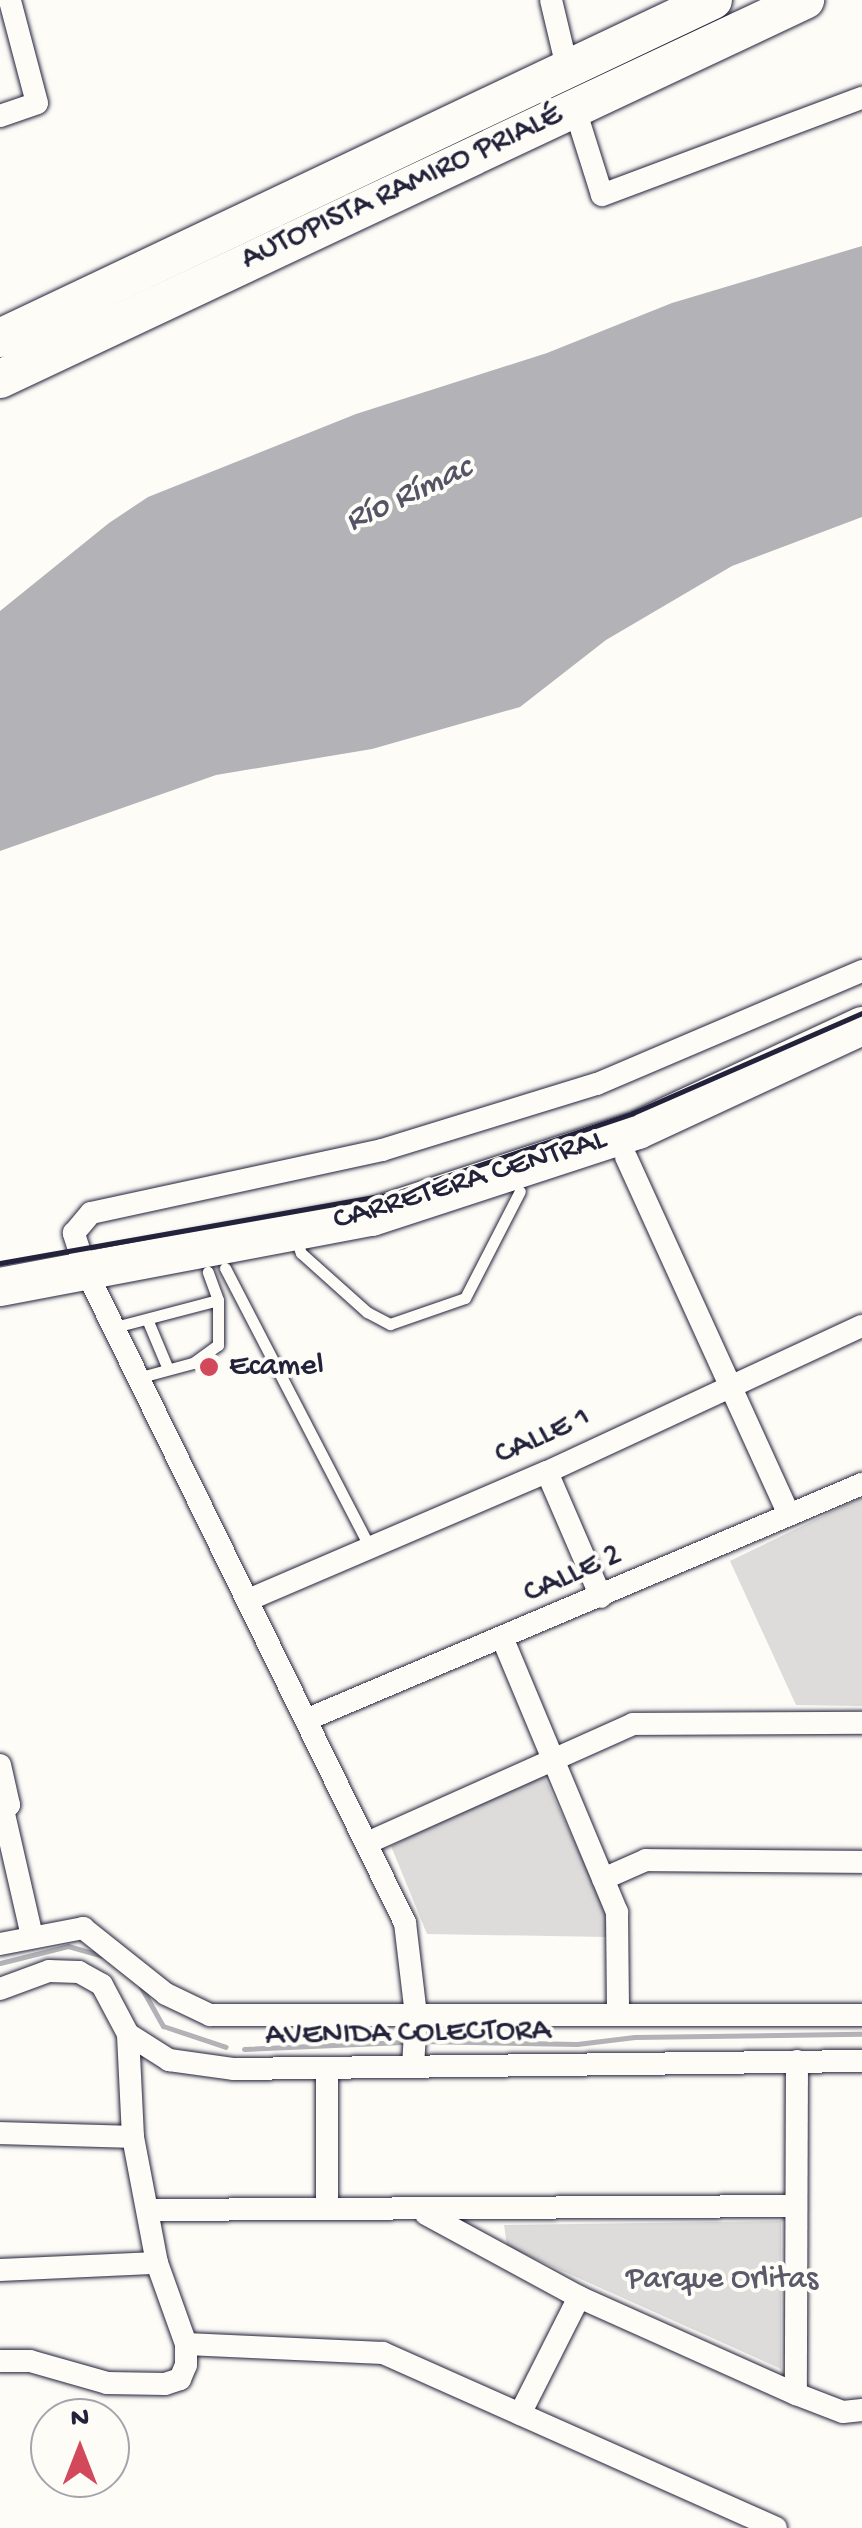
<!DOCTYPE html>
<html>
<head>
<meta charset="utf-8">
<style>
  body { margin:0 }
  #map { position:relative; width:862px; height:2528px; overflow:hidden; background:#fdfcf7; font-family:"Gochi Hand",sans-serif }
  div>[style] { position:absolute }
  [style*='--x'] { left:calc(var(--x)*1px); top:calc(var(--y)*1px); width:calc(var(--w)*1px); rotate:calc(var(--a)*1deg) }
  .green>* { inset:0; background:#dddcdb }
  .water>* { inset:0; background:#b2b2b7 }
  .stream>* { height:5px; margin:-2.5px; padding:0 2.5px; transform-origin:2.5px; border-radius:2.5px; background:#b2b2b7 }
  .roads { filter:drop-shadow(0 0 2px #22223b) drop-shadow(0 0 2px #22223b) }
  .service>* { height:11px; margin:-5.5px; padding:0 5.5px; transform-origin:5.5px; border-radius:5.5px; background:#fdfcf7 }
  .minor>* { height:22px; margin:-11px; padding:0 11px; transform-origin:11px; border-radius:11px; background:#fdfcf7 }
  .trunk>* { height:38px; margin:-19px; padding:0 19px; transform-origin:19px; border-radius:19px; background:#fdfcf7 }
  .rail>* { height:5px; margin:-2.5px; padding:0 2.5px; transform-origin:2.5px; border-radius:2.5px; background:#22223b }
  .dots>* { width:28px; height:28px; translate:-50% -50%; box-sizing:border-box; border:5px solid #fdfcf7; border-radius:50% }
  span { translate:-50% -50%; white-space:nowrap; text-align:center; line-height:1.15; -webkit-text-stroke:8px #fdfcf7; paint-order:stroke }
  .street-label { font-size:32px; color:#22223b }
  .poi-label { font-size:32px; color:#22223b }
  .left { translate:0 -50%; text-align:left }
  .park-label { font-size:32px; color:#5a5a6b }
  .water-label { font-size:35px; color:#545466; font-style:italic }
  .north { position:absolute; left:30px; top:2398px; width:100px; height:100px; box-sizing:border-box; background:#fdfcf7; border:2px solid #a5a5ac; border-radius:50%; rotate:0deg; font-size:28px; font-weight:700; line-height:40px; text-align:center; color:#22223b }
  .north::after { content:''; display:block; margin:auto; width:35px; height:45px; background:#d1495b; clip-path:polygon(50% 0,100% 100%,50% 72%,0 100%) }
</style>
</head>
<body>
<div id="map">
  <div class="green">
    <div style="clip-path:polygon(862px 1497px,862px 1706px,796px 1705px,730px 1561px)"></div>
    <div style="clip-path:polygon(542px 1772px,604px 1906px,607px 1937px,427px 1934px,391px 1846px)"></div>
    <div style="clip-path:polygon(781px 2221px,781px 2369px,507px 2246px,504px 2225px)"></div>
  </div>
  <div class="water">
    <div style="clip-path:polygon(862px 246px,862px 517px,732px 566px,606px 640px,520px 707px,372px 749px,216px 775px,0 851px,0 611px,109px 523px,148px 497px,356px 414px,547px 353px,672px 303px)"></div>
  </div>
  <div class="stream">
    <div style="--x:0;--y:1963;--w:70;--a:-14"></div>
    <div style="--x:68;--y:1946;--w:35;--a:16"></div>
    <div style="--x:141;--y:1987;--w:45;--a:60.6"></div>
    <div style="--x:163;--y:2026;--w:66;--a:18.4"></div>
    <div style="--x:421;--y:2041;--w:156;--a:1.1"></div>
    <div style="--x:577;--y:2044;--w:58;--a:-6.9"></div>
    <div style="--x:635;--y:2037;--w:227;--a:-0.8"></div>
    <div style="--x:244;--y:2049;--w:160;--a:-2.5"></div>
  </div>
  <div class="roads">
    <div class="service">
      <div style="--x:295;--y:1236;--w:18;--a:71"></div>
      <div style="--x:301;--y:1253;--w:89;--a:41.8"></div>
      <div style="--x:367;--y:1312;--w:26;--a:28"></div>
      <div style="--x:390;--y:1324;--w:79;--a:-19.1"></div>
      <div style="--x:465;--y:1298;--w:120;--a:-62.8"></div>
      <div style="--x:225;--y:1268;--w:315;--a:62.6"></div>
      <div style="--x:147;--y:1319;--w:54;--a:67.2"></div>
      <div style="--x:115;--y:1327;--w:106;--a:-14.7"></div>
      <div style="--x:141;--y:1377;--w:54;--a:-15.1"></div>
      <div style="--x:193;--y:1363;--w:31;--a:-36"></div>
      <div style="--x:218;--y:1345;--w:45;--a:-90"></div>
      <div style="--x:218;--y:1300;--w:30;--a:-110"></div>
    </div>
    <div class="minor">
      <div style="--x:551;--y:0;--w:69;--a:76.6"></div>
      <div style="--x:574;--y:106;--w:93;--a:72.5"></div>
      <div style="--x:602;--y:195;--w:278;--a:-20.5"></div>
      <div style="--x:0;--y:116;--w:39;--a:-19"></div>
      <div style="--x:37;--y:103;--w:106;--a:-104.8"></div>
      <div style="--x:626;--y:1157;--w:393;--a:65.5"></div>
      <div style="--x:547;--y:1472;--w:136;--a:66.6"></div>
      <div style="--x:248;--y:1600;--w:325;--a:-23.2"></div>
      <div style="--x:547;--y:1472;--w:347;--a:-24.9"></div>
      <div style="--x:504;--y:1642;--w:293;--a:67.3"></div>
      <div style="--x:617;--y:1912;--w:101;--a:89.4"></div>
      <div style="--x:308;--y:1719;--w:602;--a:-22.99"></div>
      <div style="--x:0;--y:1765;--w:41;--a:77.3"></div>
      <div style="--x:9;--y:1805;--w:13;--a:135"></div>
      <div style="--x:4;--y:1814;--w:125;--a:77.1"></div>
      <div style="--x:367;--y:1843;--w:291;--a:-24.1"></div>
      <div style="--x:633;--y:1724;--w:229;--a:-0.3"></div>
      <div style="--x:603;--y:1879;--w:47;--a:-23.8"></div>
      <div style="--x:646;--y:1860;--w:216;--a:0.5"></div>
      <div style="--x:0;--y:1944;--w:85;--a:-10.9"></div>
      <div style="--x:83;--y:1928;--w:106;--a:38.5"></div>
      <div style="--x:166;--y:1994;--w:49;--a:25.5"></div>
      <div style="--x:210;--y:2015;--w:652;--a:0"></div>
      <div style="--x:0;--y:1989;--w:52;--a:-20.2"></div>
      <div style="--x:49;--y:1971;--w:30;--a:2"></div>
      <div style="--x:79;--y:1972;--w:26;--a:29"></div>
      <div style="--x:102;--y:1985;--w:55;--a:62"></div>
      <div style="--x:128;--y:2034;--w:49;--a:32.4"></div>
      <div style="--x:169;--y:2060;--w:66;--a:7.9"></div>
      <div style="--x:234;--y:2069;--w:628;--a:-0.73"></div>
      <div style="--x:797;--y:2061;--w:333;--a:90.2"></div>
      <div style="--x:796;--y:2394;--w:50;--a:21"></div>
      <div style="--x:843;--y:2412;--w:19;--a:-6"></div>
      <div style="--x:413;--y:2067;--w:52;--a:-86.7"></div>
      <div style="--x:416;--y:2015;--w:93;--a:-96.8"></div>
      <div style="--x:405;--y:1923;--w:726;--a:-116.07"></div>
      <div style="--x:86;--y:1271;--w:40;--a:-108"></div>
      <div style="--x:74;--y:1233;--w:26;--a:-50"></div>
      <div style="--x:91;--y:1213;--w:298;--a:-12.2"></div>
      <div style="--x:382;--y:1150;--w:225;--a:-17.1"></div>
      <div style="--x:597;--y:1084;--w:288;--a:-23.1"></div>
      <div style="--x:0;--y:2133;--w:133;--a:1.7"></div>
      <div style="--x:327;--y:2206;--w:137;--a:-90"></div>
      <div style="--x:148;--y:2210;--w:648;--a:-0.35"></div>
      <div style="--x:426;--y:2214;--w:174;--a:28.5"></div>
      <div style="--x:579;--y:2297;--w:238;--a:24.1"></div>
      <div style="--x:0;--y:2270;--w:157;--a:-2.6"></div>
      <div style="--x:186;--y:2344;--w:197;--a:2.6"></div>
      <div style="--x:383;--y:2353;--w:430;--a:24"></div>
      <div style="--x:0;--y:2361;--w:30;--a:0"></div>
      <div style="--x:30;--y:2361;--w:80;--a:15.9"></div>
      <div style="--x:107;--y:2383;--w:58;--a:1"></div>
      <div style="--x:165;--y:2384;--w:16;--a:-18"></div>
      <div style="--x:180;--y:2379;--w:15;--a:-67"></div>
      <div style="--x:186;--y:2365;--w:21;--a:-90"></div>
      <div style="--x:186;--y:2344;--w:86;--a:-109.7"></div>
      <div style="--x:157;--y:2263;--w:128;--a:-100.8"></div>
      <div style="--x:133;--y:2137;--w:103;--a:-92.8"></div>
      <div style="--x:520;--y:2414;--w:131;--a:-63.2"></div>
    </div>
    <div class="trunk">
      <div style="--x:0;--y:338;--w:789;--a:-25.36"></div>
      <div style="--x:0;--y:379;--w:890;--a:-25.21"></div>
      <div style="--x:0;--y:1287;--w:379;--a:-10.7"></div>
      <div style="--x:372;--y:1217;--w:280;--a:-18.1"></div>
      <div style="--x:638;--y:1130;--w:247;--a:-24.9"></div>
    </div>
  </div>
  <div class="rail">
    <div style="--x:0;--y:1263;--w:399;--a:-10"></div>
    <div style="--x:393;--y:1194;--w:253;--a:-18.6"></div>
    <div style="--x:633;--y:1113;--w:250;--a:-23.6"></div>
  </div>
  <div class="dots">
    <div style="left:209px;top:1367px;background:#d1495b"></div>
  </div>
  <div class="street-label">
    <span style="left:402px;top:188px;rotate:-25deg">AUTOPISTA RAMIRO PRIALÉ</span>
    <span style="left:470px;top:1181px;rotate:-17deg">CARRETERA CENTRAL</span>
    <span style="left:543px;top:1437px;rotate:-24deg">CALLE 1</span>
    <span style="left:573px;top:1575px;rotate:-24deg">CALLE 2</span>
    <span style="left:408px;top:2034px;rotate:-1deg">AVENIDA COLECTORA</span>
  </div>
  <div class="poi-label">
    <span class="left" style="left:229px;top:1367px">Ecamel</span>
  </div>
  <div class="park-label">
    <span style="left:722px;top:2280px">Parque Orlitas</span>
  </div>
  <div class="water-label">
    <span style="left:409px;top:496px;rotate:-25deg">Río Rímac</span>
  </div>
  <div class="north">N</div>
</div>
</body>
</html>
